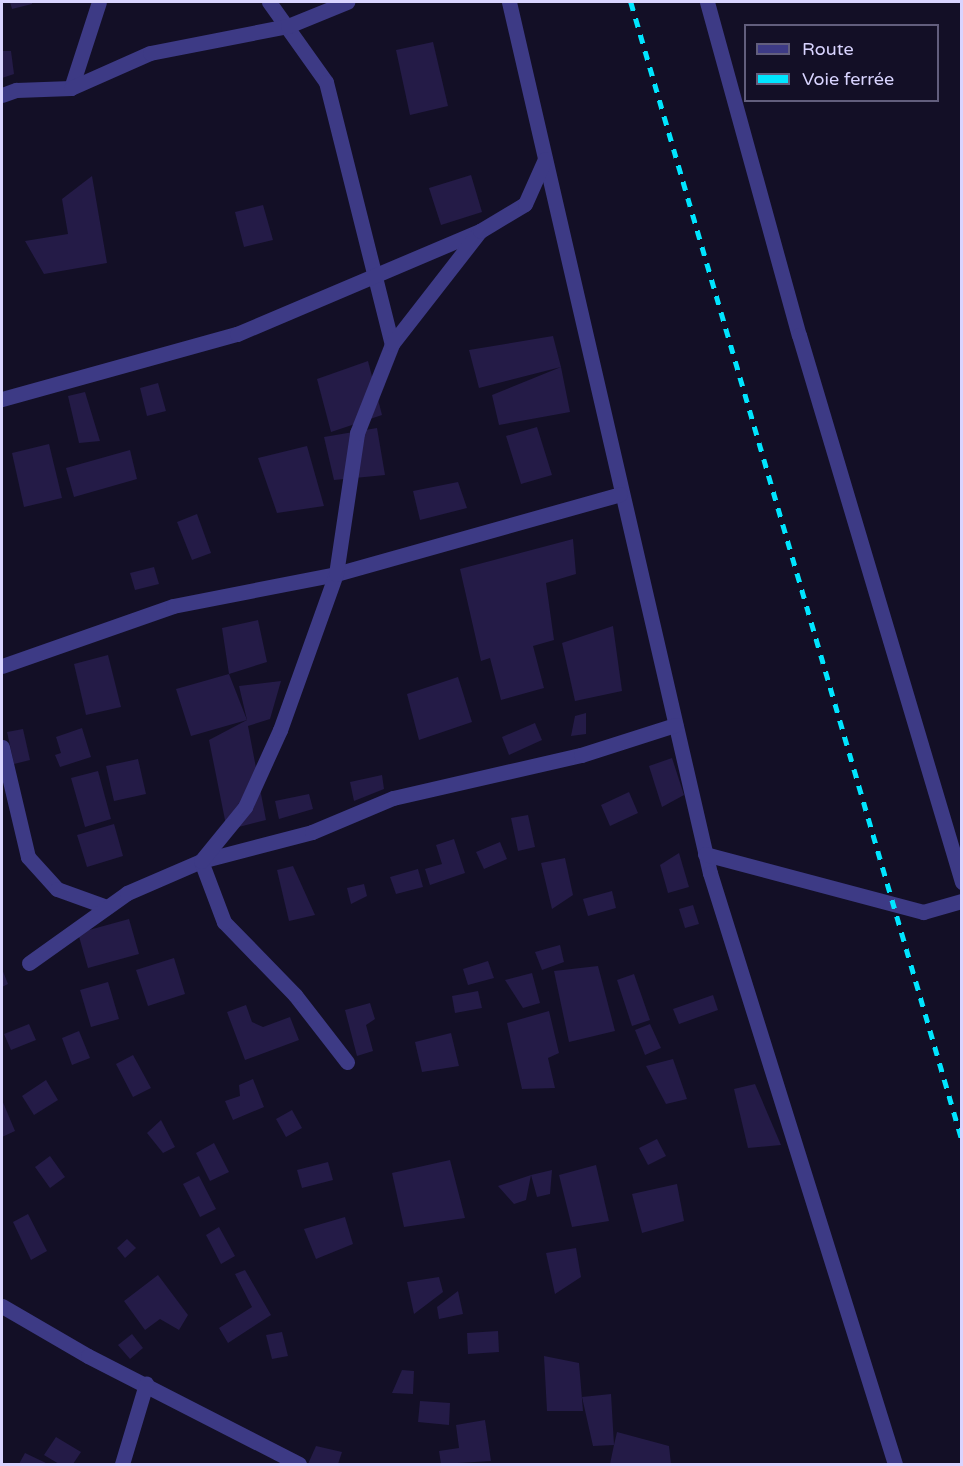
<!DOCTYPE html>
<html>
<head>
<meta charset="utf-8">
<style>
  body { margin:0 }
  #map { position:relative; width:963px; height:1466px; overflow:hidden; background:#130f26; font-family:"Varela Round",sans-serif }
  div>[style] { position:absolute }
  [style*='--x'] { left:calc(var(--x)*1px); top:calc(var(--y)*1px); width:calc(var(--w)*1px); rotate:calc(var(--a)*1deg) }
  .building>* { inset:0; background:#241b47 }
  .minor>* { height:15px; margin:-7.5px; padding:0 7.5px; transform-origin:7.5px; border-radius:7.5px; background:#3d3a85 }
  .rail>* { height:4.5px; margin-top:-2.25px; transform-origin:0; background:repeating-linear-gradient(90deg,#00e5ff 0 9px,transparent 0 17px) }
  span { translate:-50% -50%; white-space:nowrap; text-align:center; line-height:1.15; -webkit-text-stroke:5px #130f26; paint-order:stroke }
  .frame { position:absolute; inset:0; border:3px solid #d9d4ff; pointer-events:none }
  .legend { position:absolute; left:744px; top:24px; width:195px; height:78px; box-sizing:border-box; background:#130f26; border:2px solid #625e7d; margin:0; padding:8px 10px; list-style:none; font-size:18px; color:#d9d4ff }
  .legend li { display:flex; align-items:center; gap:12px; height:30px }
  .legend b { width:30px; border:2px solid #625e7d }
</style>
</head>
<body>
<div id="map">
  <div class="building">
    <div style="clip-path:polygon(10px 2px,32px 2px,32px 4px,12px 9px)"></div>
    <div style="clip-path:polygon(433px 42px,448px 106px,410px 115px,396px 50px)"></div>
    <div style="clip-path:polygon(2px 51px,11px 51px,14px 74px,2px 78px)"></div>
    <div style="clip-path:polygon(471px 175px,482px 212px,441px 225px,429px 188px)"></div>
    <div style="clip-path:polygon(92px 176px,107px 263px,44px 274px,25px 241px,68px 234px,62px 199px)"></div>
    <div style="clip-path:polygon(263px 205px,273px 240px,244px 247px,235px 212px)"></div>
    <div style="clip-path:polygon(553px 336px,561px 367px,570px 412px,499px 425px,492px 395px,561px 367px,479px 388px,469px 350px)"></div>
    <div style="clip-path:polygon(368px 361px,382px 415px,331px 432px,317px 379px)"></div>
    <div style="clip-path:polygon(158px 383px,166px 411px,147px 416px,140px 388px)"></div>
    <div style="clip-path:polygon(85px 392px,100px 441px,79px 443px,68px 396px)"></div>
    <div style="clip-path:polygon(537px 427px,552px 475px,521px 484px,506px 436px)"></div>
    <div style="clip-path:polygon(377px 428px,385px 475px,334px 480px,324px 437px)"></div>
    <div style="clip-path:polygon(49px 444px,62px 498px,24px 507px,12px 453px)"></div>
    <div style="clip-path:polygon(307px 446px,324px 506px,277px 513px,258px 458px)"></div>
    <div style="clip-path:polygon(130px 450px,137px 479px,74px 497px,66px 468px)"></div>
    <div style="clip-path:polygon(458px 482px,467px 508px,420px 520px,413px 491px)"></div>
    <div style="clip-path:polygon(197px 514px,211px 553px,192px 560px,177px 522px)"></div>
    <div style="clip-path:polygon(573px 539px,576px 574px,546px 583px,554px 640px,533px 646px,544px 688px,501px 700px,490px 658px,481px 661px,460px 569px)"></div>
    <div style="clip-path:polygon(154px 567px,159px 584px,135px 590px,130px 573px)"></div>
    <div style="clip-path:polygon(258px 620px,267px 662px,229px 674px,247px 720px,191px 736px,176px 689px,229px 674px,222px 628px)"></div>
    <div style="clip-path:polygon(613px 626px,622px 691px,575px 701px,562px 643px)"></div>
    <div style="clip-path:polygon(108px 655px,121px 707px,86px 715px,74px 664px)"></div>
    <div style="clip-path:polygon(458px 677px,472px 722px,419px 740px,407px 694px)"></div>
    <div style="clip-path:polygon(281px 681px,270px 719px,248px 726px,266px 820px,227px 830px,209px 740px,247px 720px,239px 686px)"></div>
    <div style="clip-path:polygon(586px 713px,586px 734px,571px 736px,575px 716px)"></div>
    <div style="clip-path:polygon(535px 723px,542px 740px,509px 755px,502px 737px)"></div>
    <div style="clip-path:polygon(82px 728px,91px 757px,60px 767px,55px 755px,61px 753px,56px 737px)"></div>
    <div style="clip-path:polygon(23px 729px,30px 760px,14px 764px,7px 732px)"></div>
    <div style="clip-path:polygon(672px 758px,684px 795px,662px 807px,649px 766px)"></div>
    <div style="clip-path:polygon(138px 759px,146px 794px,114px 801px,106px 766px)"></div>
    <div style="clip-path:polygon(98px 771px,111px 819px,85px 827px,71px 778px)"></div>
    <div style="clip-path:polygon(382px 775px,384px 789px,354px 801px,350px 782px)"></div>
    <div style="clip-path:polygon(629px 792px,638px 813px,610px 826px,601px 805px)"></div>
    <div style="clip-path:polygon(309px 794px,313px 809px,279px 819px,275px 801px)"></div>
    <div style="clip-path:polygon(528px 815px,535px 847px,518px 851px,511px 818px)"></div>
    <div style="clip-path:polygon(114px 824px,123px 856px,87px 867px,77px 835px)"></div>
    <div style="clip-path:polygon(454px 839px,465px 873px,430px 885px,425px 869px,442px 864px,436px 845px)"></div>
    <div style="clip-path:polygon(500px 842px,507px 859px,484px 869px,476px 852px)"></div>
    <div style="clip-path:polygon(679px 853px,689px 887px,668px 893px,660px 865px)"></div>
    <div style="clip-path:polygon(565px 858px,573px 895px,552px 909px,541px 863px)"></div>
    <div style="clip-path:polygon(293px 866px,315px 915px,289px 921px,277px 870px)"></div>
    <div style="clip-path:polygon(418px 869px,423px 887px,396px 894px,390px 877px)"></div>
    <div style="clip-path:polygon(364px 884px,367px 896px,351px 904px,347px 888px)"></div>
    <div style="clip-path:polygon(612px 891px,616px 908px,588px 916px,583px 899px)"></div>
    <div style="clip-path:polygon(693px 905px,699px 924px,685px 928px,679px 909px)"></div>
    <div style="clip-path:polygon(129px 919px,139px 954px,88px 968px,78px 933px)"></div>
    <div style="clip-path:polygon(560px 945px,564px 962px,542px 970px,535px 952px)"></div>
    <div style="clip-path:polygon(174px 958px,185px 994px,148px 1006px,136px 970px)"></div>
    <div style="clip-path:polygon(488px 961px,494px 978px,468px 985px,463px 969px)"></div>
    <div style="clip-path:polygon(598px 966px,615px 1031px,569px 1042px,554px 971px)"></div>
    <div style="clip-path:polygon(2px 969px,8px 984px,2px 987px)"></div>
    <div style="clip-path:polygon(532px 973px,540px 1003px,523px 1008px,505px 980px)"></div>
    <div style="clip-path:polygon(634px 974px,650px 1020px,632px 1026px,617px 980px)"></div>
    <div style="clip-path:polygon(108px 982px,119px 1019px,91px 1027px,80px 990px)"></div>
    <div style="clip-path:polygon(478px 991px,482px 1008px,455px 1013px,452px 996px)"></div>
    <div style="clip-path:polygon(713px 995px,718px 1010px,679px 1024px,673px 1009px)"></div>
    <div style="clip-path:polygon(370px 1003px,375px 1019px,366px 1025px,373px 1051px,357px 1056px,345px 1010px)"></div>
    <div style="clip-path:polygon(246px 1005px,252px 1022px,263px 1027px,290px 1017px,299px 1040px,245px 1060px,227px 1012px)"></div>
    <div style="clip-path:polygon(549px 1011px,559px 1053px,548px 1058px,555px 1088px,522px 1089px,507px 1023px)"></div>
    <div style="clip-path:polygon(29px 1024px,36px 1040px,11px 1050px,4px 1034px)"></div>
    <div style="clip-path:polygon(650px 1024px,661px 1048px,645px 1055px,635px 1030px)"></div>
    <div style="clip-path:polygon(79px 1031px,90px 1058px,72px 1065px,62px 1038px)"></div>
    <div style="clip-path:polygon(451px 1033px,459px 1066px,422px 1072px,415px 1042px)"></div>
    <div style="clip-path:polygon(133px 1055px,151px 1088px,133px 1097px,116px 1064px)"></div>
    <div style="clip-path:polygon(673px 1059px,687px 1099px,666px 1104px,646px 1066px)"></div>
    <div style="clip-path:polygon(253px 1079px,264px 1107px,233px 1120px,225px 1101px,240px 1096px,239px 1085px)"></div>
    <div style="clip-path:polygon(46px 1080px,58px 1100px,34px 1115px,22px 1096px)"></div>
    <div style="clip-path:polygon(755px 1084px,781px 1145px,748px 1148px,734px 1089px)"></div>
    <div style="clip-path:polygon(2px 1100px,15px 1131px,2px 1137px)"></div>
    <div style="clip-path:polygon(292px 1110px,302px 1128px,286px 1137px,276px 1119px)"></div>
    <div style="clip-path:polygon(161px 1120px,175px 1147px,163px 1153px,147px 1133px)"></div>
    <div style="clip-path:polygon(657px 1139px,666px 1156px,648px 1165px,639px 1148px)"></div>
    <div style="clip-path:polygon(214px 1143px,229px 1172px,210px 1181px,196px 1153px)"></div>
    <div style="clip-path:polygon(50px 1156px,65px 1177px,50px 1188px,35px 1167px)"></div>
    <div style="clip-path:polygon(450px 1160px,465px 1218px,404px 1227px,392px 1173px)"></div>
    <div style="clip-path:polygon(328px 1162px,333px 1180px,302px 1188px,297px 1170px)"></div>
    <div style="clip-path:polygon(596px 1165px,609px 1221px,572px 1227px,559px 1175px)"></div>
    <div style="clip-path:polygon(552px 1170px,550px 1194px,537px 1197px,531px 1175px,526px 1200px,514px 1204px,498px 1186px,531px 1175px)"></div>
    <div style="clip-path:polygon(199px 1176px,216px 1209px,200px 1217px,183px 1184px)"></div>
    <div style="clip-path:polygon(677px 1184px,684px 1221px,642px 1233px,632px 1194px)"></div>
    <div style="clip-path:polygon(28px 1214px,47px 1251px,31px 1260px,13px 1222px)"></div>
    <div style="clip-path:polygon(345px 1217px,353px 1244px,316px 1259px,304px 1229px)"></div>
    <div style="clip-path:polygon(219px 1227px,235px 1256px,221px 1264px,206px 1235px)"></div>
    <div style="clip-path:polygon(127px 1239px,136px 1248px,125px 1258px,117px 1248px)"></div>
    <div style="clip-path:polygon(576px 1248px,581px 1277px,555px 1294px,546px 1253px)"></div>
    <div style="clip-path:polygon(245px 1270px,271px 1315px,228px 1343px,219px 1328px,252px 1307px,235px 1274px)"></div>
    <div style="clip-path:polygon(158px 1275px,188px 1315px,179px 1330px,160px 1319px,145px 1330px,124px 1301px)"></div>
    <div style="clip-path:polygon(439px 1277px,443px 1292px,414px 1314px,407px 1282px)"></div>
    <div style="clip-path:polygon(458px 1291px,463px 1314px,439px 1319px,437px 1307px)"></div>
    <div style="clip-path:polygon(498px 1331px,499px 1352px,468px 1354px,467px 1333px)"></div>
    <div style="clip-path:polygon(282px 1332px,288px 1356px,272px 1359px,266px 1335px)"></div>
    <div style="clip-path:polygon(132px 1334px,143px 1348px,130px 1359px,118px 1345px)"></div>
    <div style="clip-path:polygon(544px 1356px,579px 1363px,583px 1411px,547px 1411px)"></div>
    <div style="clip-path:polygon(402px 1370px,414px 1371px,413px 1394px,392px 1393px)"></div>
    <div style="clip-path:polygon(611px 1394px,614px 1445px,617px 1432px,669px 1446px,671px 1464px,610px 1464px,614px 1445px,593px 1446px,582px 1397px)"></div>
    <div style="clip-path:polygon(420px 1401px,450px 1403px,449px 1425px,418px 1422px)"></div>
    <div style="clip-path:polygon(485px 1420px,491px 1461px,441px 1464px,439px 1451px,459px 1448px,456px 1425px)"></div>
    <div style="clip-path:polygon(56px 1437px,81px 1452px,73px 1464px,59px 1464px,44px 1455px)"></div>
    <div style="clip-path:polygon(316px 1446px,342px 1452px,338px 1464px,308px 1464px)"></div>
    <div style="clip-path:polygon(25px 1453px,48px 1464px,19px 1464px)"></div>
  </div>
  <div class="minor">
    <div style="--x:269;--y:2;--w:98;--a:54.5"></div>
    <div style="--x:326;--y:82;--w:270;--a:75.9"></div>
    <div style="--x:509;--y:2;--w:894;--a:77.01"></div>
    <div style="--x:710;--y:873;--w:619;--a:72.62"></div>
    <div style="--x:707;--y:2;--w:345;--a:74.6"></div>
    <div style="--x:799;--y:335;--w:571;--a:73.41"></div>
    <div style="--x:71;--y:88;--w:90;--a:-72"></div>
    <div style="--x:2;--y:95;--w:15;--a:-20"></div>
    <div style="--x:16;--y:90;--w:55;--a:-2.1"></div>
    <div style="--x:71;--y:88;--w:86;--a:-23.9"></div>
    <div style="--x:150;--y:53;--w:141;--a:-11.1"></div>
    <div style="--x:288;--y:26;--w:64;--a:-22.1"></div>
    <div style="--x:2;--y:399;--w:244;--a:-15.5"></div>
    <div style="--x:237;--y:334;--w:264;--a:-23"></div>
    <div style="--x:2;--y:666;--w:181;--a:-19.3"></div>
    <div style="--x:173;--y:606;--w:166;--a:-11.1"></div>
    <div style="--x:336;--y:574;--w:295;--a:-15.7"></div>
    <div style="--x:2;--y:747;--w:113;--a:76.7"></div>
    <div style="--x:28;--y:857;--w:43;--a:47.8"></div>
    <div style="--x:57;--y:889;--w:53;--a:19.8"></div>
    <div style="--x:705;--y:854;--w:226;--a:14.9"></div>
    <div style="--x:923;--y:912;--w:41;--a:-15.8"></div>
    <div style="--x:29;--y:963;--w:120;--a:-35.5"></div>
    <div style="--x:127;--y:893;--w:81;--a:-23.4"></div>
    <div style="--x:201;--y:861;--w:115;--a:-14.6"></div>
    <div style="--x:312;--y:832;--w:88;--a:-22.8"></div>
    <div style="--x:393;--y:798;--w:193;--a:-12.9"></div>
    <div style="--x:581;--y:755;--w:99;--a:-17.7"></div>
    <div style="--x:347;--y:1062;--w:85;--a:-127.8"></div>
    <div style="--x:295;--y:995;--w:102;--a:-134.2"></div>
    <div style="--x:224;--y:922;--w:65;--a:-110.7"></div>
    <div style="--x:201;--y:861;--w:70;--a:-50.8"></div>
    <div style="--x:245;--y:807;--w:85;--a:-65.6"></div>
    <div style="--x:280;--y:730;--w:166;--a:-70.3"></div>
    <div style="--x:336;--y:574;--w:143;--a:-81.5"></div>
    <div style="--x:357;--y:433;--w:96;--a:-68.5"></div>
    <div style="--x:392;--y:344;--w:143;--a:-52.1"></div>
    <div style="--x:480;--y:231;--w:52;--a:-31"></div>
    <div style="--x:525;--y:204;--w:49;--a:-66"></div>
    <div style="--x:2;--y:1306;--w:99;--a:30.2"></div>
    <div style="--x:88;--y:1356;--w:237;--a:27.1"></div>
    <div style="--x:122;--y:1464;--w:84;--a:-73.3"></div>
  </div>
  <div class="rail">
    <div style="--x:631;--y:2;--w:1185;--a:73.78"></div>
  </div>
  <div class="frame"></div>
  <ul class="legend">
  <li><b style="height:8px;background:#3d3a85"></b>Route</li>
  <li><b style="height:8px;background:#00e5ff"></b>Voie ferrée</li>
  </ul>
</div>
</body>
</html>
